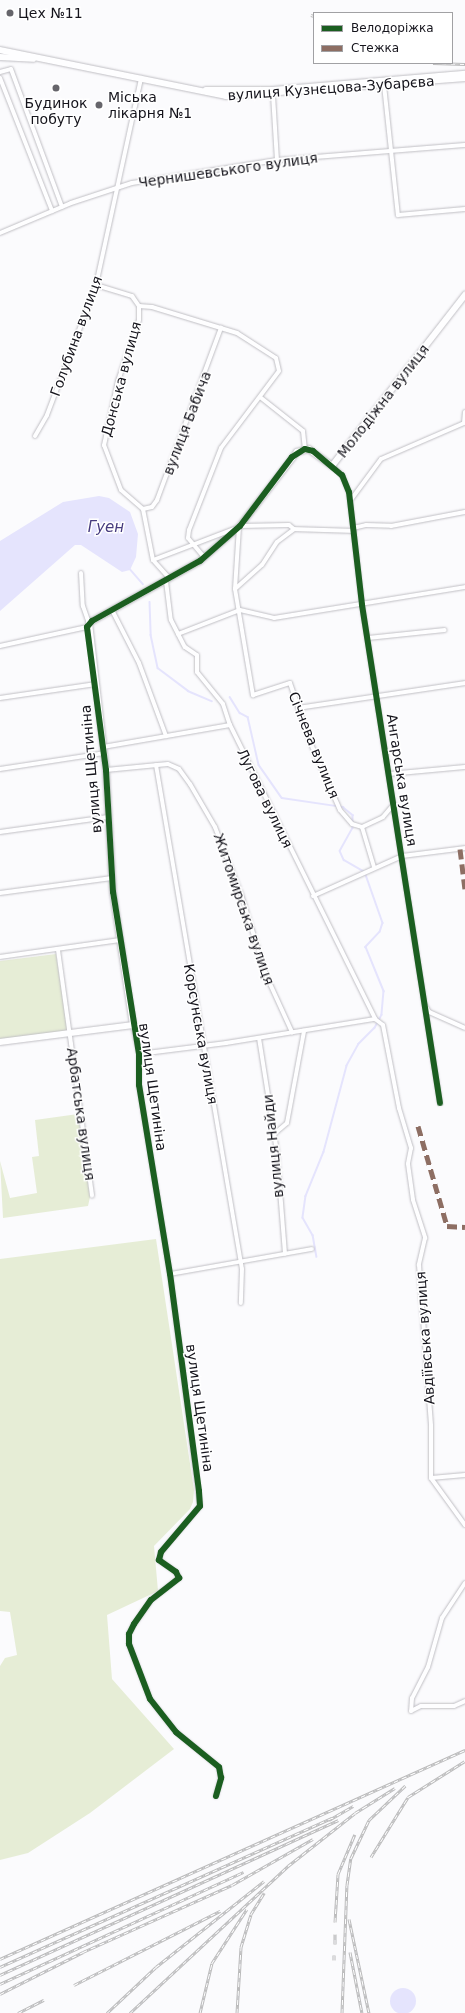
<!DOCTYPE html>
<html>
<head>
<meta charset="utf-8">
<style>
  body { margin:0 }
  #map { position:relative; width:465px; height:2013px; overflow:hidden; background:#fbfbfd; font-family:"DejaVu Sans",sans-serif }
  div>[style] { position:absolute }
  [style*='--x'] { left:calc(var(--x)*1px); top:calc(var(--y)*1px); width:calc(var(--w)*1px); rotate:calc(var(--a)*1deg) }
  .green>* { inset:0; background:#e6edd6 }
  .water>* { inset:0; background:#e5e4fd }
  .round { border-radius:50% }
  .stream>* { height:1.5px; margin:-0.75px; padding:0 0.75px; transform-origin:0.75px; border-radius:0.75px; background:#e5e4fd }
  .roads { filter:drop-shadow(0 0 1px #c0bfc4) drop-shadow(0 0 1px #c0bfc4) }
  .street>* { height:4px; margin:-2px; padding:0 2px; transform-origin:2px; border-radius:2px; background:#fefeff }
  .secondary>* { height:5.5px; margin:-2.75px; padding:0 2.75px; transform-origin:2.75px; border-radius:2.75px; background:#fefeff }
  .rail>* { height:3px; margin-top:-1.5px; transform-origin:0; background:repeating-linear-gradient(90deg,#fff 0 4.5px,#bababb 0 9px); box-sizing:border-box; border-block:1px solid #bababb }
  .quiet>* { height:5px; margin-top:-2.5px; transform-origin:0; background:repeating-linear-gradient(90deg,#8d6e63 0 10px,transparent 0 15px) }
  .cycleway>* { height:6px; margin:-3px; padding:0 3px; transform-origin:3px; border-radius:3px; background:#1b5e20 }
  .dots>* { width:11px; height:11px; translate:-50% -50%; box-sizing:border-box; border:2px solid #fff; border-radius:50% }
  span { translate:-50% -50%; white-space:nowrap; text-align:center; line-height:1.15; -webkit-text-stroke:3px #fff; paint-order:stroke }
  .poi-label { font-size:14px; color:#15141c }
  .left { translate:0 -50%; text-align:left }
  .street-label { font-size:14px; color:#15141c }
  .water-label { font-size:15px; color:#463b7e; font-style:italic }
  .legend { position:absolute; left:313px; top:12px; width:140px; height:52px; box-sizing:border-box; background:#fff; border:1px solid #a1a1a4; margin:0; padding:5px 7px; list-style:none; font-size:12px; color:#15141c }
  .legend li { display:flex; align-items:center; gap:8px; height:20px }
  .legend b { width:20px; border:1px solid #a1a1a4 }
</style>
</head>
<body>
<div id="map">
  <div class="green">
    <div style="clip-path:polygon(56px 954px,68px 1031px,0 1040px,0 961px)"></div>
    <div style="clip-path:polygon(78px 1114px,90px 1197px,88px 1206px,3px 1218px,0 1161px,10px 1198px,37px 1193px,32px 1157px,39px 1156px,35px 1120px)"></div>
    <div style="clip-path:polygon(156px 1239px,194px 1490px,193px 1502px,190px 1509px,154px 1546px,158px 1591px,107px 1615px,112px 1679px,174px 1749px,90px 1813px,28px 1853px,0 1860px,0 1666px,5px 1658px,17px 1655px,10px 1612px,0 1611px,0 1259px)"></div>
  </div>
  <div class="water">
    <div style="clip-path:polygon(99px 496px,109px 498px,130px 512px,138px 534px,136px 557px,130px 570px,122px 572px,81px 545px,75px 545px,0 611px,0 541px,63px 502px)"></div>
    <div class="round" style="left:390px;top:1988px;width:26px;height:26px"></div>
  </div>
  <div class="stream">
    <div style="--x:130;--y:569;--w:20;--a:49"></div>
    <div style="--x:150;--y:602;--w:33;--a:88"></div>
    <div style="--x:151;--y:635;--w:34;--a:78"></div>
    <div style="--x:158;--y:668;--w:38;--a:37"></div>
    <div style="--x:188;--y:691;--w:26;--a:23"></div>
    <div style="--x:230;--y:697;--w:19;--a:58"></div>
    <div style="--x:240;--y:713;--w:9;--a:27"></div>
    <div style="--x:248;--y:717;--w:49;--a:77.1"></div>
    <div style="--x:259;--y:765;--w:40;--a:55.1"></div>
    <div style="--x:282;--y:798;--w:62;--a:8.4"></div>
    <div style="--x:343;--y:807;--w:13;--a:39"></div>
    <div style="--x:353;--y:815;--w:13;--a:90"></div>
    <div style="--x:353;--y:828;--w:26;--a:119"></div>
    <div style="--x:340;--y:851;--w:10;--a:66"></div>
    <div style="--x:344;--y:860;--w:24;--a:30"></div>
    <div style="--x:365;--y:872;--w:54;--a:70.6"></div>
    <div style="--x:383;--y:923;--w:9;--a:108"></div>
    <div style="--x:380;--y:932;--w:21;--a:133"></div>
    <div style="--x:366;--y:947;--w:48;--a:67.8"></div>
    <div style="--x:384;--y:991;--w:24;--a:95"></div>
    <div style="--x:382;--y:1015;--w:15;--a:118"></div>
    <div style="--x:375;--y:1028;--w:23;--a:135"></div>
    <div style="--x:359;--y:1044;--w:25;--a:119"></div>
    <div style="--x:347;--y:1066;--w:89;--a:105"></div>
    <div style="--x:324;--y:1152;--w:48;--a:112.2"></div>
    <div style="--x:306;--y:1196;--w:22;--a:98"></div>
    <div style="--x:303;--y:1218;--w:20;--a:60"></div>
    <div style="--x:313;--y:1235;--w:22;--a:80"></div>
  </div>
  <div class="roads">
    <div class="street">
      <div style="--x:0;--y:72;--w:11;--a:-15"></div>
      <div style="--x:11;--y:69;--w:147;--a:69.7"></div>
      <div style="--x:0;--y:78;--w:143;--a:68.6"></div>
      <div style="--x:384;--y:85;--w:131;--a:83.9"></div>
      <div style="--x:398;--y:215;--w:67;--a:-5.1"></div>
      <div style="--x:273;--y:95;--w:65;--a:86.5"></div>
      <div style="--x:0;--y:233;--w:77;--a:-22.9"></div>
      <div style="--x:71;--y:203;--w:64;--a:-18.2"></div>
      <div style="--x:132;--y:183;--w:147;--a:-9"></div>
      <div style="--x:277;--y:160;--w:189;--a:-4.6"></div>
      <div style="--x:96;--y:285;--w:38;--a:17"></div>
      <div style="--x:132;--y:296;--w:12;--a:55"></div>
      <div style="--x:139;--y:306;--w:14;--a:90"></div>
      <div style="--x:139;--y:320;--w:65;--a:109"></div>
      <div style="--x:118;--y:381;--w:66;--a:102.3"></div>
      <div style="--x:104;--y:445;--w:48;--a:69.3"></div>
      <div style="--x:121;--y:490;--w:29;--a:41"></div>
      <div style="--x:139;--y:306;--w:13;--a:4"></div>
      <div style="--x:152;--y:307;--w:89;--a:17"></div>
      <div style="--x:237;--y:333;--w:46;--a:32.7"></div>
      <div style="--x:276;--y:358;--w:13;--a:77"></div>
      <div style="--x:279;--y:371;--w:96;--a:127"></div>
      <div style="--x:221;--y:448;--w:88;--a:111.3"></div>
      <div style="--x:189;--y:530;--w:8;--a:97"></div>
      <div style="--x:188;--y:538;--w:25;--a:50"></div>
      <div style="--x:260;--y:397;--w:55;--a:38.3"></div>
      <div style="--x:303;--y:431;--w:18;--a:84"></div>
      <div style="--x:35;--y:436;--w:24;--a:-60"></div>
      <div style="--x:47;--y:415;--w:139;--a:-69.3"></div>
      <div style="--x:96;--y:285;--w:212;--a:-77.7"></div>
      <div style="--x:332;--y:466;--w:13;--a:42"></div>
      <div style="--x:342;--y:475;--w:18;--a:68"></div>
      <div style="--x:349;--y:492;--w:114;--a:83.4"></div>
      <div style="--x:362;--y:605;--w:504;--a:81.1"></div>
      <div style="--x:350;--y:501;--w:52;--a:-53.6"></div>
      <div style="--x:381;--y:459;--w:90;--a:-23.4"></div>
      <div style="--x:464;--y:423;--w:11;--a:-85"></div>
      <div style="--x:143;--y:509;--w:9;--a:-13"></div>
      <div style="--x:152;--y:507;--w:9;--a:-54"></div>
      <div style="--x:157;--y:500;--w:184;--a:-69.6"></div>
      <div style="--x:143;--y:509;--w:52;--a:78.9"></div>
      <div style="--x:153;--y:560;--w:25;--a:48"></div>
      <div style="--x:240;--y:526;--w:49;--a:-1.2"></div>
      <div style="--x:289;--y:525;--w:6;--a:39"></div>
      <div style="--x:353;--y:528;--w:13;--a:-13"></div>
      <div style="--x:366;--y:525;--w:25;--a:2"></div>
      <div style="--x:391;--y:526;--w:75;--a:-10.7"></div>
      <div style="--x:153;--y:560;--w:92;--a:-21"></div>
      <div style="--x:239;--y:527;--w:62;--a:93.7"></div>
      <div style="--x:235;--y:589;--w:108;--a:80.4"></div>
      <div style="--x:253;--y:695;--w:39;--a:-18"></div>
      <div style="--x:290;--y:683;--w:65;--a:71"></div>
      <div style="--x:311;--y:744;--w:72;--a:66.3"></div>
      <div style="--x:340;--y:810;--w:18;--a:49"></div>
      <div style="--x:352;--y:824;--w:10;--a:17"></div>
      <div style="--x:362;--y:827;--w:23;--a:-25"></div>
      <div style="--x:383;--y:817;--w:17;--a:-50"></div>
      <div style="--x:81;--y:573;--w:33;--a:87"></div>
      <div style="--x:83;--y:606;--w:18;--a:71"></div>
      <div style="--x:166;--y:581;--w:39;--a:83"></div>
      <div style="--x:171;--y:620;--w:30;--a:63"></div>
      <div style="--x:185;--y:647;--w:14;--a:34"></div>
      <div style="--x:197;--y:655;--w:17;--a:90"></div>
      <div style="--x:197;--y:672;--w:41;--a:50.9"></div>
      <div style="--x:223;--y:704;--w:22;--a:72"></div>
      <div style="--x:230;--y:725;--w:328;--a:63.7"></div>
      <div style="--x:235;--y:589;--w:36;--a:-42"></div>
      <div style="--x:262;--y:565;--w:27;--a:-57"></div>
      <div style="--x:277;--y:542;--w:21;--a:-37"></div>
      <div style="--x:294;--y:529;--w:60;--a:1.9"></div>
      <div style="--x:112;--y:610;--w:59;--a:63"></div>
      <div style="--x:139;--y:663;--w:78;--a:69.7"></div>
      <div style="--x:240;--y:610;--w:35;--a:13"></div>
      <div style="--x:274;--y:618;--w:193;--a:-9.2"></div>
      <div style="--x:178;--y:634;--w:66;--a:-21.2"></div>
      <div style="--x:368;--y:638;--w:77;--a:-5.9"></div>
      <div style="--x:0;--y:646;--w:89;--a:-12.3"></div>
      <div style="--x:0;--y:698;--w:97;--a:-8.3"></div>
      <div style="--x:298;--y:708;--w:169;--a:-8.5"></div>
      <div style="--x:103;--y:747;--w:129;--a:-9.8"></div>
      <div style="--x:156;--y:765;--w:511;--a:80.32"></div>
      <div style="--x:242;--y:1269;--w:34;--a:92"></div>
      <div style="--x:0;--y:769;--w:105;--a:-8.7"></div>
      <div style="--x:106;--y:770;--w:62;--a:-5.5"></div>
      <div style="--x:168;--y:764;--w:12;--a:24"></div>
      <div style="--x:179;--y:769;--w:19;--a:54"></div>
      <div style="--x:190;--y:784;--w:50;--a:59.8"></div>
      <div style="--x:215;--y:827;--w:72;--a:68.8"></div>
      <div style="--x:241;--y:894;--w:85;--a:72.8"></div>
      <div style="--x:266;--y:975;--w:63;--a:65.5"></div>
      <div style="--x:389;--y:774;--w:76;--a:-5.3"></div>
      <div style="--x:362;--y:827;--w:42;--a:73.3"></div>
      <div style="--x:0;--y:832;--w:109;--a:-7.9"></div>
      <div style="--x:0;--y:893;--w:113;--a:-7.6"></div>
      <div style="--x:313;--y:896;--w:98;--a:-24.2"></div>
      <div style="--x:402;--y:856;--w:64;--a:-7.2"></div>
      <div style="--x:58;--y:950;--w:248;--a:82.1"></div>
      <div style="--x:0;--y:957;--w:121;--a:-8.1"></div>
      <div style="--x:425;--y:1005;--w:8;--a:60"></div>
      <div style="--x:429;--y:1012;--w:39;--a:24"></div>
      <div style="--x:133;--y:1025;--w:30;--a:78"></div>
      <div style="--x:139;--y:1054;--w:31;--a:90"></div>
      <div style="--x:139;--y:1085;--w:192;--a:80.7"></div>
      <div style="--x:170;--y:1274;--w:234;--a:82.6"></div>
      <div style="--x:200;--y:1506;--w:60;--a:130.3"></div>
      <div style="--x:161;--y:1552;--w:8;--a:104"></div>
      <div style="--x:159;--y:1560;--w:21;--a:35"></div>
      <div style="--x:176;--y:1572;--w:7;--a:63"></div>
      <div style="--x:179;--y:1578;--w:36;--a:142"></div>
      <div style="--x:151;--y:1600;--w:29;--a:125"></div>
      <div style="--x:134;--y:1624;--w:11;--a:117"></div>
      <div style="--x:129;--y:1634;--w:10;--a:90"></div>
      <div style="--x:129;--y:1644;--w:59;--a:69.1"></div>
      <div style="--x:150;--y:1699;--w:42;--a:51.8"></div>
      <div style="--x:176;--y:1732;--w:55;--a:39.1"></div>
      <div style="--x:219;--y:1767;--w:11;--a:80"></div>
      <div style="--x:221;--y:1778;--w:19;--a:106"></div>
      <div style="--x:259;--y:1038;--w:115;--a:81"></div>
      <div style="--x:277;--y:1152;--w:102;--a:85.5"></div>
      <div style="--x:139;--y:1054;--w:88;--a:-7.2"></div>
      <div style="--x:226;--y:1043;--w:151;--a:-9.2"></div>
      <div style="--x:375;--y:1019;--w:10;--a:37"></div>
      <div style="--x:383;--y:1025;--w:85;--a:79.1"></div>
      <div style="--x:399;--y:1108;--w:42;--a:73.3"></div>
      <div style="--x:411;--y:1148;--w:16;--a:101"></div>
      <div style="--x:408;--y:1164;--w:36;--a:82"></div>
      <div style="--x:413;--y:1200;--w:40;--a:72"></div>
      <div style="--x:425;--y:1238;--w:28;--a:103"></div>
      <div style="--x:419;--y:1265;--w:161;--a:85.7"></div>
      <div style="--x:431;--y:1426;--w:52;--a:90"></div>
      <div style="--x:431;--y:1478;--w:58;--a:54.1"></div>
      <div style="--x:274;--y:1134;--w:17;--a:-40"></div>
      <div style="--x:287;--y:1123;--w:94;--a:-79.5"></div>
      <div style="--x:170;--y:1274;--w:144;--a:-10"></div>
      <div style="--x:431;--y:1478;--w:34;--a:-5"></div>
      <div style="--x:465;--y:1583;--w:42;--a:123.3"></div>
      <div style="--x:442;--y:1618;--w:51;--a:105.9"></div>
      <div style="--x:428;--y:1667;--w:35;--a:117"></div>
      <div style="--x:412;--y:1698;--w:13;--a:94"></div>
      <div style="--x:411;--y:1711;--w:11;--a:-27"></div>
      <div style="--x:421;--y:1706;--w:33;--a:0"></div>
      <div style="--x:454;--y:1706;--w:12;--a:-24"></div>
    </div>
    <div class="secondary">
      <div style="--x:0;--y:50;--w:231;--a:11.5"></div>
      <div style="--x:226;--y:96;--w:240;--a:-4.3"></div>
      <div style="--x:0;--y:57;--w:33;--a:3"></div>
      <div style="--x:206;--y:90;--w:67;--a:0"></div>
      <div style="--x:273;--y:90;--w:193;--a:-4.8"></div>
      <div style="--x:0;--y:1042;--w:134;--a:-7.3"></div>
      <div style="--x:133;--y:1025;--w:134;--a:-98.6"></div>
      <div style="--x:113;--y:892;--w:122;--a:-93.3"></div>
      <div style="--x:106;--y:770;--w:148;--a:-96.6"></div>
      <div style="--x:89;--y:623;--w:127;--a:-29.2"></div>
      <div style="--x:200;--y:561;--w:53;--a:-41.2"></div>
      <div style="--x:240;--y:526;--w:93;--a:-52.4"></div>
      <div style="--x:297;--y:452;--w:12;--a:-14"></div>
      <div style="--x:309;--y:449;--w:29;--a:36"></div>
      <div style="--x:332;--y:466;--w:217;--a:-52.1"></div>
    </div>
  </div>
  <div class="rail">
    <div style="--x:311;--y:15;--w:3;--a:18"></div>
    <div style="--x:433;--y:63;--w:32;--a:2"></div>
    <div style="--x:329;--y:1820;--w:28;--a:-30"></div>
    <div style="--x:371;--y:1857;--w:70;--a:-58.3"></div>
    <div style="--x:408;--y:1797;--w:67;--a:-32.3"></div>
    <div style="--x:349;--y:1919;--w:96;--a:78"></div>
    <div style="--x:335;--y:1922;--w:48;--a:-86.4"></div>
    <div style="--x:338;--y:1874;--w:43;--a:-67"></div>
    <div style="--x:335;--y:1944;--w:10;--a:-90"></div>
    <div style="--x:350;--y:1952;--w:62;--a:78.9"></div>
    <div style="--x:0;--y:1959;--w:510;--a:-24.2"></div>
    <div style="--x:334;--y:1960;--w:5;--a:-90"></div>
    <div style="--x:0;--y:1967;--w:364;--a:-24.2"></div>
    <div style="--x:0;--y:1975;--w:372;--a:-24.6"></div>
    <div style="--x:0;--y:1984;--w:268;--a:-24.7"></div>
    <div style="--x:74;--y:1985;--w:164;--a:-26.9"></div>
    <div style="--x:0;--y:1994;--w:93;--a:-26.8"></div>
    <div style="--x:83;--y:1952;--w:163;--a:-24.2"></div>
    <div style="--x:232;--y:1885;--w:93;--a:-29.6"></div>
    <div style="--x:18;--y:2013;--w:29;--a:-27"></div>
    <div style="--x:107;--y:2013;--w:67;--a:-43.2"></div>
    <div style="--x:156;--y:1967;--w:138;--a:-38.5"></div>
    <div style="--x:130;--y:2013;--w:216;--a:-42.9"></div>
    <div style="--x:288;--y:1866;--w:85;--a:-38.3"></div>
    <div style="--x:355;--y:1813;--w:47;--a:-32"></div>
    <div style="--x:200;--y:2013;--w:51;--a:-76.5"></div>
    <div style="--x:212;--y:1963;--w:64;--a:-57.1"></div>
    <div style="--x:237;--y:2013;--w:66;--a:-86.5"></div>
    <div style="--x:241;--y:1947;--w:34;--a:-73"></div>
    <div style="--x:251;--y:1914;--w:25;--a:-58"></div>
    <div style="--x:342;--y:2013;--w:128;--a:-87.8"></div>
    <div style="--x:347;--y:1885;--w:27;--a:-82"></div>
    <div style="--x:351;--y:1858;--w:42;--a:-64.7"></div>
    <div style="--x:369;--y:1820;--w:50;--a:-43.4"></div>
  </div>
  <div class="quiet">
    <div style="--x:460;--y:849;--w:40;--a:82.9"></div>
    <div style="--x:418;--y:1126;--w:104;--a:73.8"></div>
    <div style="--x:447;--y:1226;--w:18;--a:3"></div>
  </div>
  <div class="cycleway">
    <div style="--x:216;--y:1796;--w:19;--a:-74"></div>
    <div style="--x:221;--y:1778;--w:11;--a:-100"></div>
    <div style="--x:219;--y:1767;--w:55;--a:-140.9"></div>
    <div style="--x:176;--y:1732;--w:42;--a:-128.2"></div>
    <div style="--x:150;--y:1699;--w:59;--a:-110.9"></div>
    <div style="--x:129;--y:1644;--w:10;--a:-90"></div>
    <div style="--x:129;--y:1634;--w:11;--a:-63"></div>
    <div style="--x:134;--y:1624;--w:29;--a:-55"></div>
    <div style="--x:151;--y:1600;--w:36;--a:-38"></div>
    <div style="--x:179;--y:1578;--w:7;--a:-117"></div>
    <div style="--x:176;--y:1572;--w:21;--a:-145"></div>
    <div style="--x:159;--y:1560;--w:8;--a:-76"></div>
    <div style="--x:161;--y:1552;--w:60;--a:-49.7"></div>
    <div style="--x:200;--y:1506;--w:15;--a:-94"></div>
    <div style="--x:199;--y:1491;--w:219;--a:-97.6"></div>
    <div style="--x:170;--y:1274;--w:192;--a:-99.3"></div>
    <div style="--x:139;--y:1085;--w:31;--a:-90"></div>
    <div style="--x:139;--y:1054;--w:164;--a:-99.1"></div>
    <div style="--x:113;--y:892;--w:122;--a:-93.3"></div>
    <div style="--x:106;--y:770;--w:144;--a:-97.6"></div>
    <div style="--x:87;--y:627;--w:8;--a:-50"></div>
    <div style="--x:92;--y:621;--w:124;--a:-29.1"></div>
    <div style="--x:200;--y:561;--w:53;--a:-41.2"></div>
    <div style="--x:240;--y:526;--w:86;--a:-53"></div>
    <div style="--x:292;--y:457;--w:15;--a:-32"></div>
    <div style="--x:305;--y:449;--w:8;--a:14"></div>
    <div style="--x:313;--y:451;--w:38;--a:40"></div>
    <div style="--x:342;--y:475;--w:18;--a:68"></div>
    <div style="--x:349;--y:492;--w:114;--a:83.4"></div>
    <div style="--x:362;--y:605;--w:504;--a:81.1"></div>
  </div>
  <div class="dots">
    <div style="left:10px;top:13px;background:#66656b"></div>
    <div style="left:56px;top:88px;background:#66656b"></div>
    <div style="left:99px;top:105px;background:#66656b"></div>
  </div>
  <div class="poi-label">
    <span class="left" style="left:18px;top:13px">Цех №11</span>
    <span class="left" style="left:108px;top:105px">Міська<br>лікарня №1</span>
    <span style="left:56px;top:111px">Будинок<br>побуту</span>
  </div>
  <div class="street-label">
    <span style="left:331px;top:88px;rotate:-4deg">вулиця Кузнєцова-Зубарєва</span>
    <span style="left:228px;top:170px;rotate:-8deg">Чернишевського вулиця</span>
    <span style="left:76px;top:336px;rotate:-70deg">Голубина вулиця</span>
    <span style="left:121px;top:379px;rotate:-75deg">Донська вулиця</span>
    <span style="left:383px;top:401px;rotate:-52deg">Молодіжна вулиця</span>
    <span style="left:187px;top:423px;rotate:-69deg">вулиця Бабича</span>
    <span style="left:314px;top:745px;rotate:68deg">Січнева вулиця</span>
    <span style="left:91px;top:769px;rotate:-95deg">вулиця Щетиніна</span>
    <span style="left:402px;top:780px;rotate:81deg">Ангарська вулиця</span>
    <span style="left:265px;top:798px;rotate:64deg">Лугова вулиця</span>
    <span style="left:244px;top:909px;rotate:71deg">Житомирська вулиця</span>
    <span style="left:201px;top:1034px;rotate:80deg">Корсунська вулиця</span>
    <span style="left:153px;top:1087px;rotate:82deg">вулиця Щетиніна</span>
    <span style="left:81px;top:1114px;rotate:82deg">Арбатська вулиця</span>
    <span style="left:273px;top:1146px;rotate:-96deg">вулиця Найди</span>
    <span style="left:425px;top:1338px;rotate:-94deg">Авдіївська вулиця</span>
    <span style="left:200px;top:1408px;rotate:82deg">вулиця Щетиніна</span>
  </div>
  <div class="water-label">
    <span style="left:106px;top:528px">Гуен</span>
  </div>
  <ul class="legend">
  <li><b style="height:5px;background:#1b5e20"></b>Велодоріжка</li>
  <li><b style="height:5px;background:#8d6e63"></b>Стежка</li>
  </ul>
</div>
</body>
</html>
